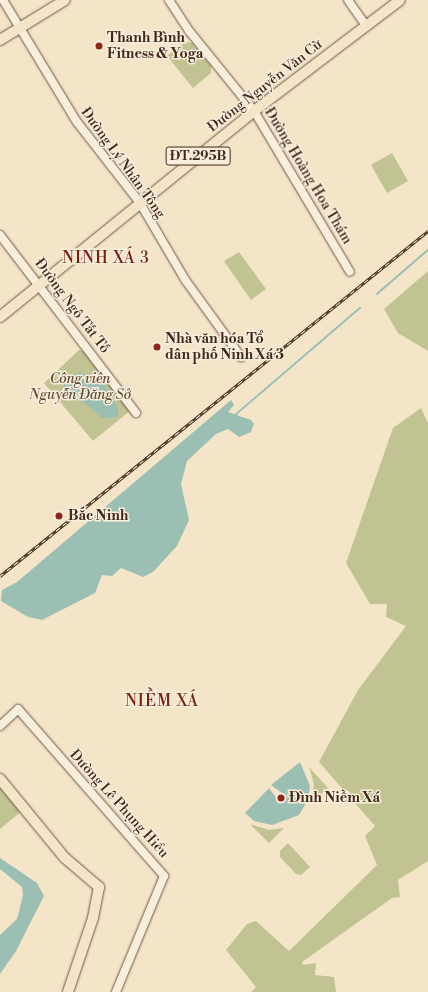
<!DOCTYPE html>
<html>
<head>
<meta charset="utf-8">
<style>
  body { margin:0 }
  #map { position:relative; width:428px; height:992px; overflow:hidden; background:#f4e5c9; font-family:"Libre Bodoni",serif }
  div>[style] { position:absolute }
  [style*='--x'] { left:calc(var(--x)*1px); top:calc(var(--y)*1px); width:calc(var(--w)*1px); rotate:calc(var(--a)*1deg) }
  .green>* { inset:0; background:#c1c392 }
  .water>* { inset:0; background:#9cbfb4 }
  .stream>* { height:1.5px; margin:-0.75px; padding:0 0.75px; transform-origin:0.75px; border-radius:0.75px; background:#9cbfb4 }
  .roads { filter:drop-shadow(0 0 1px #6e5645) drop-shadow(0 0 1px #6e5645) }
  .minor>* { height:8px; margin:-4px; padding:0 4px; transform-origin:4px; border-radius:4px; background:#f8eedc }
  .major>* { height:10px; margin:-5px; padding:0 5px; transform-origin:5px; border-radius:5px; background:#f4e5c9 }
  .rail>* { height:3px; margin-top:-1.5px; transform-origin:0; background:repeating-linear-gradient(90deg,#f8eedc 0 4.5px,#422719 0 9px); box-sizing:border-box; border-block:1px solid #422719 }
  .dots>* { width:11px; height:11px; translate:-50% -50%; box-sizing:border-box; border:2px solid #f8eedc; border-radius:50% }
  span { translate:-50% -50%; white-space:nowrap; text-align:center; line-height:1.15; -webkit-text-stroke:3px #f8eedc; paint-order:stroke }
  .shield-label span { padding:1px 3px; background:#f8eedc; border:1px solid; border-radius:3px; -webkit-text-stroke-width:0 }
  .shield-label { font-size:13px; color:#422719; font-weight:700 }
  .poi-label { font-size:14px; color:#422719; font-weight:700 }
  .left { translate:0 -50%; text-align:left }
  .street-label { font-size:14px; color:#422719 }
  .park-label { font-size:14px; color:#624e37; font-style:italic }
  .quarter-label { font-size:16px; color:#7a1f14; letter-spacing:1px }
</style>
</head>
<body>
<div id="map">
  <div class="green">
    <div style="clip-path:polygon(185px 42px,192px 43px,211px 66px,211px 73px,193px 88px,167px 56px)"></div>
    <div style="clip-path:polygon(392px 153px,408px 181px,387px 193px,371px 165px)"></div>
    <div style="clip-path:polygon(239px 252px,266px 289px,251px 300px,224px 261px)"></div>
    <div style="clip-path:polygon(428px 271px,428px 351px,398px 333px,384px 309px)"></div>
    <div style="clip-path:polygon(79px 350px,86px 351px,131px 410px,93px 441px,44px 383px)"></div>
    <div style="clip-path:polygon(421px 408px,428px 423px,428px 861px,398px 880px,400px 897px,392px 898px,302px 962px,303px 965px,316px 963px,315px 975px,334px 977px,336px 992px,251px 992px,256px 987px,226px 950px,247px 924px,256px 921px,289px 951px,377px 865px,365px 836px,375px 826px,319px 762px,358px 690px,406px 626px,386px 617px,387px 604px,370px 604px,346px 563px,393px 428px)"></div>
    <div style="clip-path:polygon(309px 767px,328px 788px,311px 803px,314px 784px)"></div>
    <div style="clip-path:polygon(0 783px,23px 810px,0 829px)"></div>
    <div style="clip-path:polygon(250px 824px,269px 830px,284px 828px,269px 843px)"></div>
    <div style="clip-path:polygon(288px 843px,310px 867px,301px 875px,296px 874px,280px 857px,280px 851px)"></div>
  </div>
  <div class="water">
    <div style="clip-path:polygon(80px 372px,105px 385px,118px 408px,118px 417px,102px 418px,85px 403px,64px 395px,63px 381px)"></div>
    <div style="clip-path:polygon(231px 400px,234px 405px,228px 412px,251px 420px,254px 424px,251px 432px,239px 437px,228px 429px,216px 434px,187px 461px,181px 484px,189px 520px,177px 546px,153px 572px,143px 577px,121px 568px,112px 576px,102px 575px,95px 593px,42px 620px,28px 617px,1px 601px,2px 590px,17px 582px)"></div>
    <div style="clip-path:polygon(300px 762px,310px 786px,308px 800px,299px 815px,272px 825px,254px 821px,245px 813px,269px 788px,280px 803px,287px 797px,271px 785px)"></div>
    <div style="clip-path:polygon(0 858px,37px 883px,44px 896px,16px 951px,0 974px,0 935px,17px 919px,23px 895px,22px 887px,0 869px)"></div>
  </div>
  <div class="stream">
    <div style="--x:377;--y:294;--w:67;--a:-40.8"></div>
    <div style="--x:234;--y:416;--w:166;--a:-40.6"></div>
  </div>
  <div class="roads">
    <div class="minor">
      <div style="--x:3;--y:0;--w:143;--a:58.8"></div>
      <div style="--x:77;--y:122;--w:103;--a:52.1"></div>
      <div style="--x:140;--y:203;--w:91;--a:59.5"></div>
      <div style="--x:186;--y:281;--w:94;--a:54.1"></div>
      <div style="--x:169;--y:0;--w:38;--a:57"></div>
      <div style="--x:190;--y:32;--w:102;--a:51"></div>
      <div style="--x:254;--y:111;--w:187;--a:59.2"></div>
      <div style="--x:348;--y:0;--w:32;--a:55"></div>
      <div style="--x:0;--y:235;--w:224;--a:52.6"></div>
      <div style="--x:0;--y:726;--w:25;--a:-43"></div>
      <div style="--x:18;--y:709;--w:222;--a:48.8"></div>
      <div style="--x:164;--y:876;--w:126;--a:112.5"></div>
    </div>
    <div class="major">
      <div style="--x:0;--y:40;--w:76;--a:-31.6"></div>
      <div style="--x:0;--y:317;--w:327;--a:-39"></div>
      <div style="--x:254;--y:111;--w:183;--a:-37.2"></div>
      <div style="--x:0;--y:779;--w:102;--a:50.6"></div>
      <div style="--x:65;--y:858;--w:45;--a:40.5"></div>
      <div style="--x:99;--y:887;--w:32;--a:101"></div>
      <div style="--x:93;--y:918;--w:78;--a:108.7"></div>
    </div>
  </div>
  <div class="rail">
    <div style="--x:0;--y:576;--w:550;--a:-38.87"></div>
  </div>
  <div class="dots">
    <div style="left:99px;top:46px;background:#8f2418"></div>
    <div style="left:157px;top:347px;background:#8f2418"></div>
    <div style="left:59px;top:516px;background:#8f2418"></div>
    <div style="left:281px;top:798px;background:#8f2418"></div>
  </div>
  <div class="shield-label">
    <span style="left:198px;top:156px">ĐT.295B</span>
  </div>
  <div class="poi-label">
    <span class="left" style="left:107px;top:46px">Thanh Bình<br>Fitness &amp; Yoga</span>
    <span class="left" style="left:165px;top:347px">Nhà văn hóa Tổ<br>dân phố Ninh Xá 3</span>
    <span class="left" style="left:68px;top:516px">Bắc Ninh</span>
    <span class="left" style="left:289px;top:798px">Đình Niềm Xá</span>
  </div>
  <div class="street-label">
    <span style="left:265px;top:86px;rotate:-38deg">Đường Nguyễn Văn Cừ</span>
    <span style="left:123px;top:163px;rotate:54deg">Đường Lý Nhân Tông</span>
    <span style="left:308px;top:176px;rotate:59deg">Đường Hoàng Hoa Thám</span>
    <span style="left:72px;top:306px;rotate:53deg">Đường Ngô Tất Tố</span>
    <span style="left:119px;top:804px;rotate:48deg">Đường Lê Phụng Hiểu</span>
  </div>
  <div class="park-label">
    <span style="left:80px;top:387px">Công viên<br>Nguyễn Đăng Sở</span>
  </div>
  <div class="quarter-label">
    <span style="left:106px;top:258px">NINH XÁ 3</span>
    <span style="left:162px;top:701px">NIỀM XÁ</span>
  </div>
</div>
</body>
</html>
